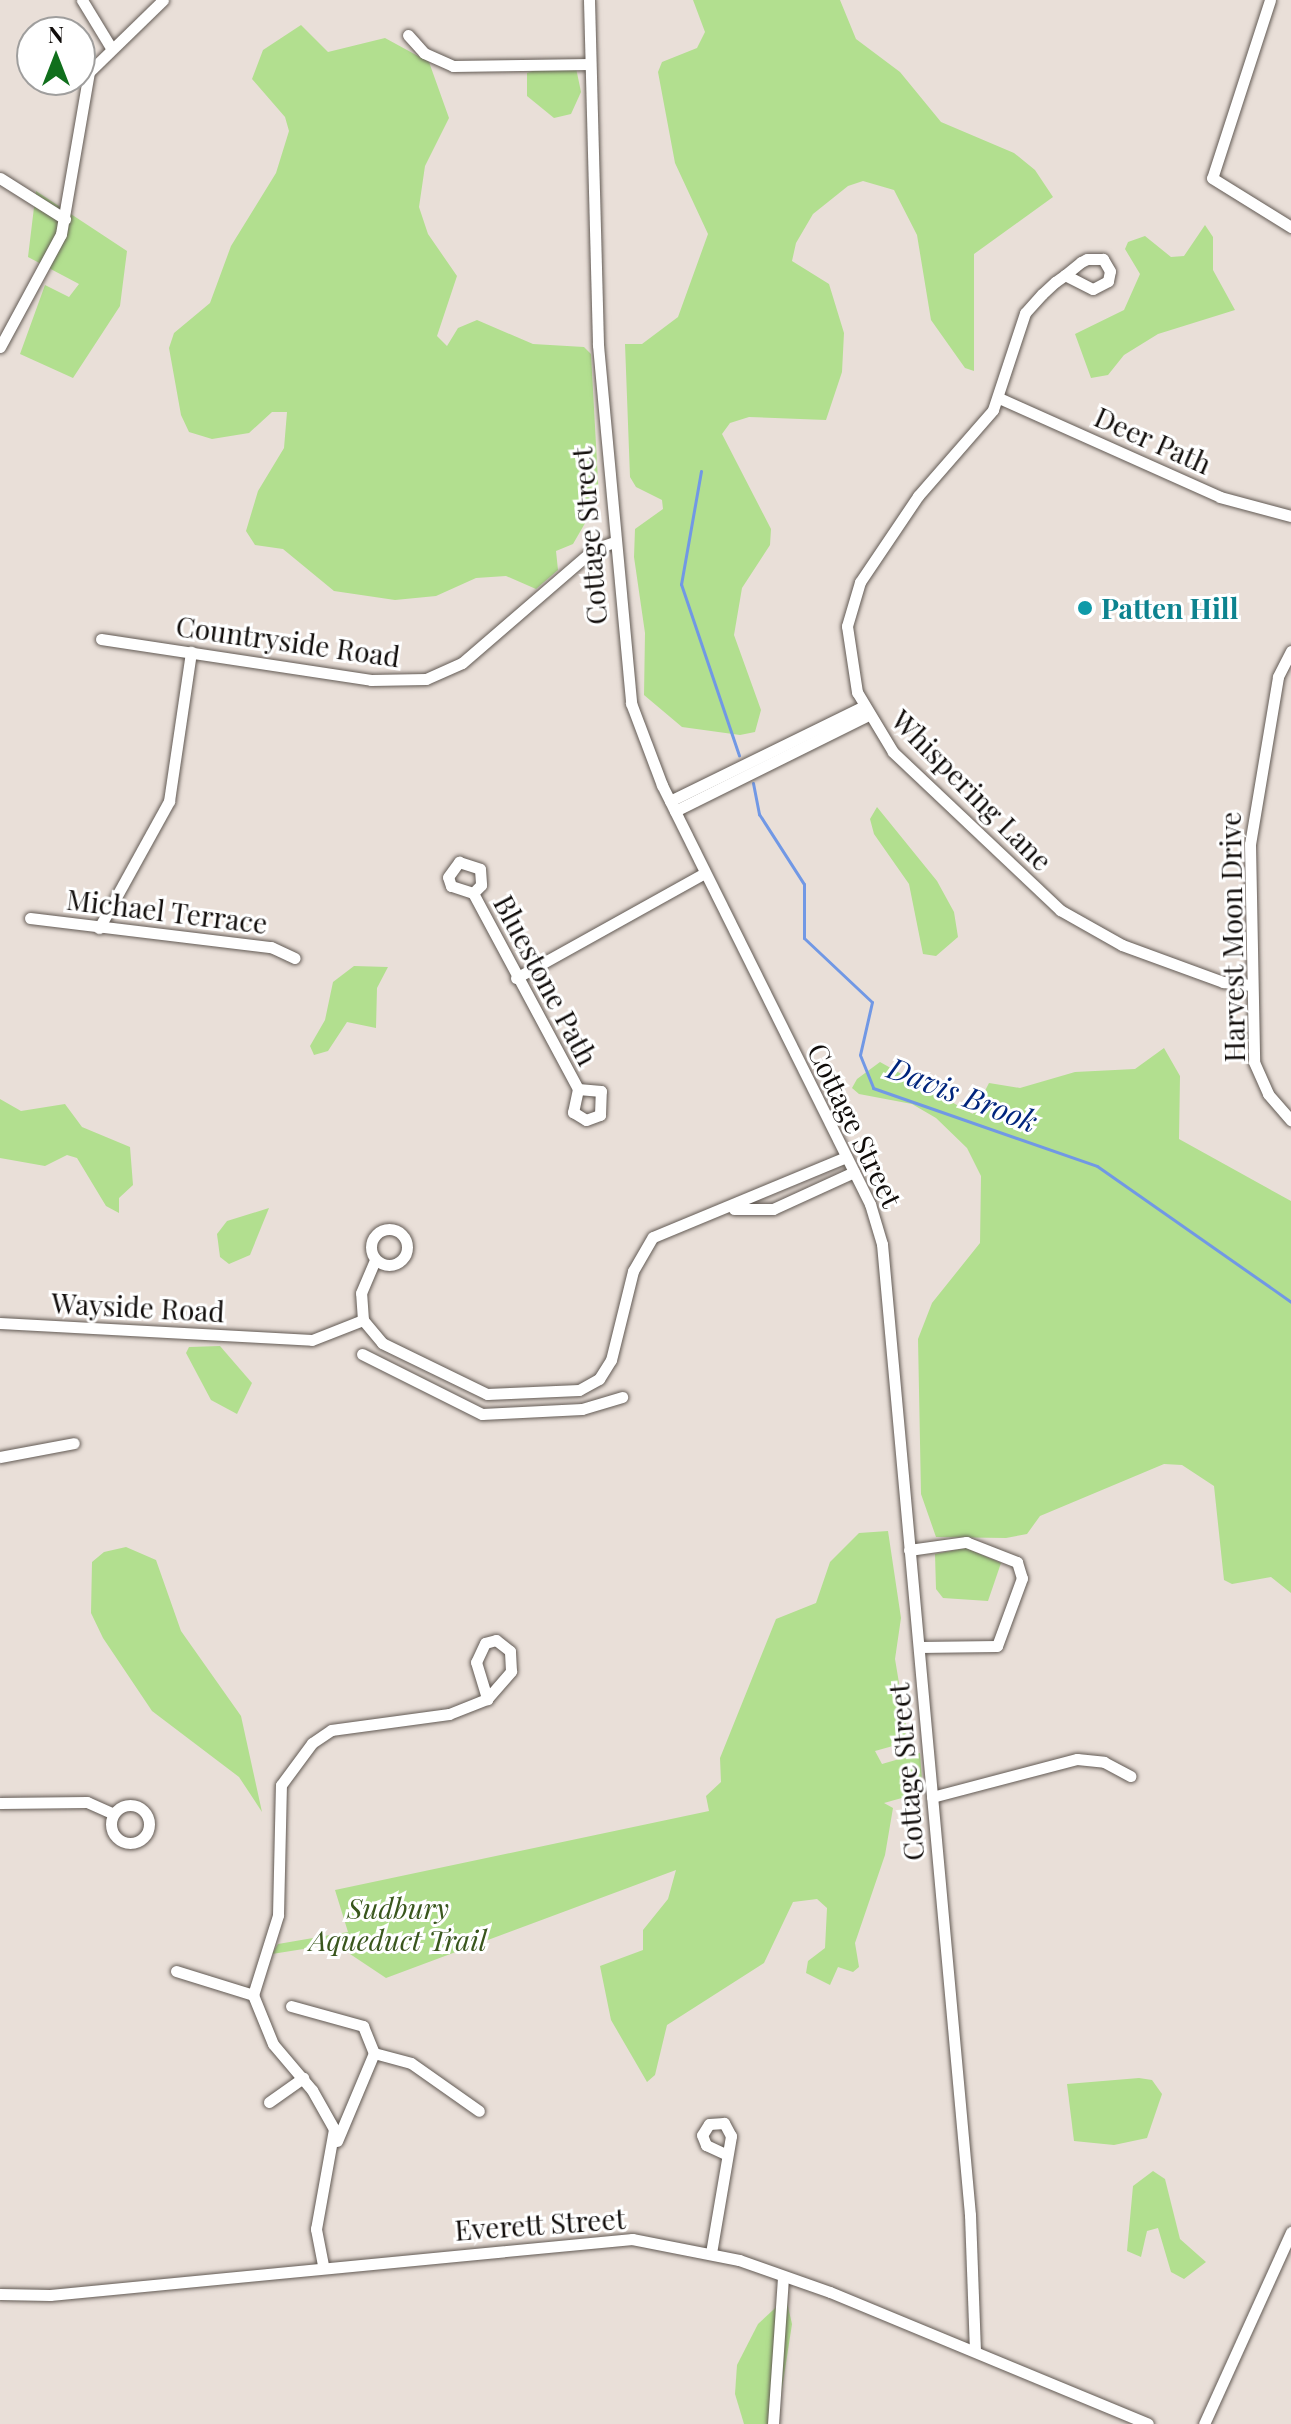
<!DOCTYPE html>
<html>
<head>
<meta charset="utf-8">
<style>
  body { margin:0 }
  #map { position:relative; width:1291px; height:2424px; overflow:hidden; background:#e9dfd8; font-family:"Playfair Display",serif }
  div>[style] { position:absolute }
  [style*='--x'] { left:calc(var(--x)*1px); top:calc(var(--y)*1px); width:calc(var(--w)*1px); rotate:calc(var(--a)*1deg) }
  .green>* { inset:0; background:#b2df8f }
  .stream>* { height:3px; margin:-1.5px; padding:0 1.5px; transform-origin:1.5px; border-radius:1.5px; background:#7198e5 }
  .roads { filter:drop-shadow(0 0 2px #625a54) drop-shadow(0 0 2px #625a54) }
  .minor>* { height:11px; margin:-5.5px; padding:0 5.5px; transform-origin:5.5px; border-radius:5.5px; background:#fff }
  .minor>.ring { margin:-5.5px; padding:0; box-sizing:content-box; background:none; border:11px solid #fff; border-radius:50% }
  .dots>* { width:22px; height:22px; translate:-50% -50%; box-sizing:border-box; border:4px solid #fff; border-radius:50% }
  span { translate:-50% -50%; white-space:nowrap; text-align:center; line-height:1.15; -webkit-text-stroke:6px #fff; paint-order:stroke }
  .street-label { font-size:28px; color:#100c0a }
  .culture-label { font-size:28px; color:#0d838f; font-weight:700 }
  .left { translate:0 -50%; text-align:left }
  .park-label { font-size:28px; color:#39561d; font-style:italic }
  .water-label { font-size:30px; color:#01257d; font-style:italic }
  .north { position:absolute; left:16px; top:16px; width:80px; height:80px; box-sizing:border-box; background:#fff; border:2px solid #9f9e9d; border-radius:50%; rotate:0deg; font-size:22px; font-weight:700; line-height:32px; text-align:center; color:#100c0a }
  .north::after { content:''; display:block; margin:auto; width:28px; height:36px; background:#106f1c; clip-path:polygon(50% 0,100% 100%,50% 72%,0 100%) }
</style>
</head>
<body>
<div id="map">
  <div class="green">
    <div style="clip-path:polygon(693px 0,840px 0,856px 39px,900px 72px,941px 122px,1014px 153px,1035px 170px,1053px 197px,974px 254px,974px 371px,965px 368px,931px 320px,917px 235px,894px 190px,863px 181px,848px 186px,813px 214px,796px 243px,792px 261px,829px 284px,844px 333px,842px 372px,826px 420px,749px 417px,730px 423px,722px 434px,771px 529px,770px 545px,742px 588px,734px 635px,761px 710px,755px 732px,740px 735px,682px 727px,644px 695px,645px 633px,634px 557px,635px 529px,663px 509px,662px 500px,636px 487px,630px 477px,625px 344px,642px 344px,678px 317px,708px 234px,675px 163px,658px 72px,662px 62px,697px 48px,705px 32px)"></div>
    <div style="clip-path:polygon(301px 25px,328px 52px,385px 38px,429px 62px,449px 118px,425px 166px,419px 207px,428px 234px,457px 276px,437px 336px,447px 346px,458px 328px,477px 320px,533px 344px,584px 347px,591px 354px,599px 499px,573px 544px,556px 551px,558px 570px,536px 589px,506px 576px,476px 578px,436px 596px,395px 600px,334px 591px,283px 549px,255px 545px,246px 531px,258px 491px,284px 448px,287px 412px,272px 412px,249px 433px,212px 439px,189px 432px,181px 415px,169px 348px,174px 333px,210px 303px,231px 246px,276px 173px,289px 131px,285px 117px,252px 79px,263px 50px)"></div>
    <div style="clip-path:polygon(544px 67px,576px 68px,581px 92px,571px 114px,554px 118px,527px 96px,527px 73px)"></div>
    <div style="clip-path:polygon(36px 191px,127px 251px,120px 306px,73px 378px,20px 354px,45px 285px,69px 297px,79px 284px,28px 257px)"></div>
    <div style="clip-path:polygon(1205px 225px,1213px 237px,1213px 270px,1235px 310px,1158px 334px,1124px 355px,1108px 375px,1091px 378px,1075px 334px,1124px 310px,1140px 274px,1125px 249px,1128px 242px,1145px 236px,1171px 257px,1184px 256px)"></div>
    <div style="clip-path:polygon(877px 807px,937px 881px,954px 912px,958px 937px,936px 956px,923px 954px,909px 884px,874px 834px,870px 819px)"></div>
    <div style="clip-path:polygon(354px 966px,388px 967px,377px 988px,376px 1028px,347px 1022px,328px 1051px,314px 1055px,310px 1046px,325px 1020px,333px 982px)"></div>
    <div style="clip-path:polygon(1164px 1048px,1180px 1076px,1179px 1139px,1291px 1201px,1291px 1593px,1271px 1577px,1232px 1584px,1224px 1580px,1214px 1486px,1182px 1465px,1164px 1464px,1040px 1516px,1027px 1534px,1006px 1538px,936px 1537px,921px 1494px,918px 1339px,932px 1303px,980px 1243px,981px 1176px,967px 1148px,936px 1118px,912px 1104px,859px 1094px,852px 1088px,857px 1079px,880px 1062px,973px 1114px,989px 1083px,1020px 1088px,1075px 1072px,1135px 1069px)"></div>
    <div style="clip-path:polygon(0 1099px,21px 1111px,65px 1104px,82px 1127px,130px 1147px,133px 1185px,119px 1198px,119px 1213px,106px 1206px,77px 1158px,67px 1155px,45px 1166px,0 1158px)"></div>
    <div style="clip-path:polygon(269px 1208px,250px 1255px,229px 1264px,220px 1257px,217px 1234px,227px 1221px)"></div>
    <div style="clip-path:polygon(220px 1346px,252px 1383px,237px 1414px,211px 1400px,186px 1353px,189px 1347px)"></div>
    <div style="clip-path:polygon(888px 1531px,901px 1618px,895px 1659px,907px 1731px,900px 1744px,875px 1751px,882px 1764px,920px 1753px,923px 1792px,884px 1803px,893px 1808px,885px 1855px,855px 1943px,859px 1967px,853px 1972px,838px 1967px,830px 1985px,806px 1973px,808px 1961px,825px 1948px,827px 1908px,817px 1899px,793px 1902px,764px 1963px,667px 2025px,655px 2075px,647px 2082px,611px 2020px,600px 1966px,643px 1950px,643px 1930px,668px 1899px,676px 1870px,386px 1978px,335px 1944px,272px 1954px,278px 1944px,348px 1932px,335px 1890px,709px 1811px,706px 1796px,721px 1782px,720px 1758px,776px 1619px,816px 1603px,830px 1562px,859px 1533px)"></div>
    <div style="clip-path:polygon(126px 1547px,156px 1560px,181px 1631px,241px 1716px,262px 1812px,239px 1777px,152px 1711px,103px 1638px,91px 1613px,92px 1562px,104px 1552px)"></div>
    <div style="clip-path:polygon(966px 1548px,1001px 1563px,988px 1601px,943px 1598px,936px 1589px,935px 1554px)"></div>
    <div style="clip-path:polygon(1139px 2078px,1152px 2080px,1162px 2094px,1147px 2138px,1114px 2145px,1074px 2141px,1067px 2084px)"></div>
    <div style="clip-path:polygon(1153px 2171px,1165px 2179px,1180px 2239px,1206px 2262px,1184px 2279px,1171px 2272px,1158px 2228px,1147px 2231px,1141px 2257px,1127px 2251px,1133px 2186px)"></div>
    <div style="clip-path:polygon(786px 2298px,792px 2324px,779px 2408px,771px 2424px,744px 2424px,735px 2394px,737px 2365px,758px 2324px)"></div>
  </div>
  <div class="stream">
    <div style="--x:701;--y:471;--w:115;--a:100"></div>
    <div style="--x:681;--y:584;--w:181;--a:71.3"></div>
    <div style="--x:753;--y:783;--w:32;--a:79"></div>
    <div style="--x:759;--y:814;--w:83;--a:57.3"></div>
    <div style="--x:804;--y:884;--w:54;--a:90"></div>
    <div style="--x:804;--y:938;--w:93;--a:43.3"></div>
    <div style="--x:872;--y:1002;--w:54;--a:102.8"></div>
    <div style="--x:860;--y:1055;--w:35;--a:68"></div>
    <div style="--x:873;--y:1088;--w:237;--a:19.2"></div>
    <div style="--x:1097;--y:1166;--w:237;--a:35"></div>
  </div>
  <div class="roads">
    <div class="minor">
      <div style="--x:82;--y:0;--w:54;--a:58.7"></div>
      <div style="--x:589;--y:0;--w:345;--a:88.5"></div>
      <div style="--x:598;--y:345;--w:360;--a:84.7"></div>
      <div style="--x:631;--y:703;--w:88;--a:69.3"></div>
      <div style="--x:662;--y:785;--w:468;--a:63.6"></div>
      <div style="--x:870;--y:1204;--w:42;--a:73.3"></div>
      <div style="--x:882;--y:1244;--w:975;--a:84.82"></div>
      <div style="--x:970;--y:2215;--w:136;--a:87.9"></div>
      <div style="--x:1270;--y:0;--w:187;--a:108"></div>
      <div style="--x:1212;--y:178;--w:93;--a:31.8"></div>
      <div style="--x:408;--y:35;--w:24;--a:48"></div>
      <div style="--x:424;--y:53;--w:32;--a:24"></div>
      <div style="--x:453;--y:66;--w:137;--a:-0.8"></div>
      <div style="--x:0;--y:178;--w:77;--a:32.2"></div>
      <div style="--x:1065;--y:275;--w:31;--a:27"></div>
      <div style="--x:1093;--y:289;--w:17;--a:-28"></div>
      <div style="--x:1108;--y:281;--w:10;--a:-79"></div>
      <div style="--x:1110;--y:271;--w:14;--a:-120"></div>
      <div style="--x:1103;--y:259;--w:16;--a:180"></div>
      <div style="--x:1087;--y:259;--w:7;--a:153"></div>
      <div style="--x:1081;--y:262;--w:21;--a:141"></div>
      <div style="--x:1065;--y:275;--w:12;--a:145"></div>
      <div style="--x:1055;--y:282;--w:18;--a:137"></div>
      <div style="--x:1042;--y:294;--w:25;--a:132"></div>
      <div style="--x:1025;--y:313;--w:102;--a:108.3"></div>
      <div style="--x:993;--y:410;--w:114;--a:131.1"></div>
      <div style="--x:918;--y:496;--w:104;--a:124"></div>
      <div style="--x:860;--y:582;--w:46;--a:106.5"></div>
      <div style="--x:847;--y:626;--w:67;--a:81.4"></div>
      <div style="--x:857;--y:692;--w:70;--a:59"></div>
      <div style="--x:893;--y:752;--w:230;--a:43.4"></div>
      <div style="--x:1060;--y:910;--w:71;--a:29.4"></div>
      <div style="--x:1122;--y:945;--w:108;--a:20.1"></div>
      <div style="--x:1223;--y:982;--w:28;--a:6"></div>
      <div style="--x:0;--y:347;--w:128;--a:-61.6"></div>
      <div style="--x:61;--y:234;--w:164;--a:-80.2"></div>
      <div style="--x:89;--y:72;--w:103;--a:-44.2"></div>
      <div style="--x:999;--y:398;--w:242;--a:24.1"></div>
      <div style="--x:1220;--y:497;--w:73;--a:15"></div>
      <div style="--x:101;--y:639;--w:273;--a:8.6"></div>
      <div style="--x:371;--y:680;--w:55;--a:-1"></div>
      <div style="--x:426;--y:679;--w:39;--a:-24"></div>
      <div style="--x:462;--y:663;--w:174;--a:-40.8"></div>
      <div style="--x:594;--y:549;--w:21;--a:-19"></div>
      <div style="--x:1291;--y:651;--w:29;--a:117"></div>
      <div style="--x:1278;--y:677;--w:169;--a:99.5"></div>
      <div style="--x:1250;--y:844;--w:218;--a:88.9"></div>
      <div style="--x:1254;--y:1062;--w:35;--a:66"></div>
      <div style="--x:1268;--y:1094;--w:35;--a:49"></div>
      <div style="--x:670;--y:801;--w:214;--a:-26.1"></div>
      <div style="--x:675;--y:811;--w:213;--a:-26.4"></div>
      <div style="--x:473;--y:893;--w:23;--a:-162"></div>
      <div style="--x:451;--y:886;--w:9;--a:-108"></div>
      <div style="--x:448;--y:877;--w:19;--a:-54"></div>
      <div style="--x:459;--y:862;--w:22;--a:18"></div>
      <div style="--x:480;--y:869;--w:16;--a:86"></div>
      <div style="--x:481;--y:885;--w:11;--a:135"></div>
      <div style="--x:473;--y:893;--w:222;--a:61.8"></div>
      <div style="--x:578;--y:1089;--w:24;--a:102"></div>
      <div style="--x:573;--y:1112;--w:15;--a:32"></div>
      <div style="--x:586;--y:1120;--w:15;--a:-20"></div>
      <div style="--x:600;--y:1115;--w:24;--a:-88"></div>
      <div style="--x:601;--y:1091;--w:23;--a:-175"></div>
      <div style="--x:30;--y:918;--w:243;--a:6.9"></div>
      <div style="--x:271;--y:947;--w:26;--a:25"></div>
      <div style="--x:99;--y:928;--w:145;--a:-61.1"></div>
      <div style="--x:169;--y:801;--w:151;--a:-81.6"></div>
      <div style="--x:516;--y:978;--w:216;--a:-29.1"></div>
      <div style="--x:734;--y:1209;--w:39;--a:0"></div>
      <div style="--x:773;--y:1209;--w:89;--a:-24.6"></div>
      <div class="ring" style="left:371px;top:1229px;width:25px;height:25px"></div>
      <div style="--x:363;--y:1320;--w:27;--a:-94"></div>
      <div style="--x:361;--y:1293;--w:36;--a:-67"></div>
      <div style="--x:0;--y:1323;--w:312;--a:3.1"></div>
      <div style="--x:312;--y:1340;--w:55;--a:-21.4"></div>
      <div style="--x:363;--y:1320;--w:30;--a:50"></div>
      <div style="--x:382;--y:1343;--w:117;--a:25.9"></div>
      <div style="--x:487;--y:1394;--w:92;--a:-2.5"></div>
      <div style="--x:579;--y:1390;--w:23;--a:-29"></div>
      <div style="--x:599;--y:1379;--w:22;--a:-58"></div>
      <div style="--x:611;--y:1360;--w:92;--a:-76.1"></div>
      <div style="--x:633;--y:1271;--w:39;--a:-60"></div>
      <div style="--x:653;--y:1237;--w:209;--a:-22.5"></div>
      <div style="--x:362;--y:1354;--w:134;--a:26.6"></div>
      <div style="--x:482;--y:1414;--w:100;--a:-2.9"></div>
      <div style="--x:582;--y:1409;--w:42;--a:-16.7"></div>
      <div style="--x:0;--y:1457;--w:75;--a:-10.7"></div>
      <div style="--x:909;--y:1550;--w:58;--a:-8"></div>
      <div style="--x:966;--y:1542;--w:55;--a:21.4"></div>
      <div style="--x:1017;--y:1562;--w:17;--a:73"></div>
      <div style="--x:1022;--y:1578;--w:72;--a:110.2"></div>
      <div style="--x:997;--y:1646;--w:78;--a:179.3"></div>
      <div style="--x:932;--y:1797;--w:150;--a:-14.7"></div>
      <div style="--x:1077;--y:1759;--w:27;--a:6"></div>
      <div style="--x:1104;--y:1762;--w:30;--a:28"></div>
      <div style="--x:0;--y:1803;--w:87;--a:-0.7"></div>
      <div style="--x:87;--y:1802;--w:27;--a:24"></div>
      <div class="ring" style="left:111px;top:1805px;width:27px;height:27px"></div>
      <div style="--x:176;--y:1971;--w:81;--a:17.3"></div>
      <div style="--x:291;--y:2006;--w:75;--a:15.5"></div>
      <div style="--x:363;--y:2026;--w:29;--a:68"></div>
      <div style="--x:269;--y:2102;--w:42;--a:-35.2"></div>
      <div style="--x:337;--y:2141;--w:95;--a:-67.2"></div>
      <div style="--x:374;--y:2053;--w:38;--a:15"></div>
      <div style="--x:411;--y:2063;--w:83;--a:35.2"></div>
      <div style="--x:711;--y:2253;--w:119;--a:-80.3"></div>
      <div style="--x:731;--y:2136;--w:15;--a:-118"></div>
      <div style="--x:724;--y:2123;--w:15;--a:176"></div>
      <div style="--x:709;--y:2124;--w:13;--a:122"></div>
      <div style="--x:702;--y:2135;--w:11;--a:68"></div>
      <div style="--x:706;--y:2145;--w:21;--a:25"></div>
      <div style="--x:323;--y:2265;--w:37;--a:-101"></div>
      <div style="--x:316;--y:2229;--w:102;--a:-79.8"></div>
      <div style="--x:334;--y:2129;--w:45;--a:-119.4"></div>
      <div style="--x:312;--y:2090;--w:60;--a:-130.3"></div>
      <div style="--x:273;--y:2044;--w:53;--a:-112.2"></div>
      <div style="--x:253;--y:1995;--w:84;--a:-72.6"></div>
      <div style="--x:278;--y:1915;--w:130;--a:-88.7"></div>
      <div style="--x:281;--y:1785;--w:52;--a:-53.6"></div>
      <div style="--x:312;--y:1743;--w:23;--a:-34"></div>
      <div style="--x:331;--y:1730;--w:119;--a:-7.7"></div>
      <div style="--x:449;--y:1714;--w:41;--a:-21.5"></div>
      <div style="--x:487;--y:1699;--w:37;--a:-49"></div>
      <div style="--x:511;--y:1671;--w:20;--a:-93"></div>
      <div style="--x:510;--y:1651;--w:18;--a:-142"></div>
      <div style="--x:496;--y:1640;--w:11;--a:165"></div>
      <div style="--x:485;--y:1643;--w:21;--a:115"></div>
      <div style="--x:476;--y:1662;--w:39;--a:73"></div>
      <div style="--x:0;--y:2294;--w:50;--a:1.1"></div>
      <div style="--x:50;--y:2295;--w:585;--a:-5.5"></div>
      <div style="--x:632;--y:2239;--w:109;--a:11.1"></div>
      <div style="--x:739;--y:2260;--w:96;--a:19.4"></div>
      <div style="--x:830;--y:2292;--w:344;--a:22.5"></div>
      <div style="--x:773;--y:2424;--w:147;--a:-86.1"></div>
      <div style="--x:1204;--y:2424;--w:211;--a:-65.6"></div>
    </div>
  </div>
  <div class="dots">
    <div style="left:1085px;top:608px;background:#0f9aa8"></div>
  </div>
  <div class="street-label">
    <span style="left:1153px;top:440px;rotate:24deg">Deer Path</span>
    <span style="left:589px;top:536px;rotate:-95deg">Cottage Street</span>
    <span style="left:288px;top:641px;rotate:8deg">Countryside Road</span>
    <span style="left:972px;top:790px;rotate:45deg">Whispering Lane</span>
    <span style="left:167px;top:911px;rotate:7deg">Michael Terrace</span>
    <span style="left:1232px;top:937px;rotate:-91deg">Harvest Moon Drive</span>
    <span style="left:546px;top:980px;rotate:62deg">Bluestone Path</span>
    <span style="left:855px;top:1125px;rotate:64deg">Cottage Street</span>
    <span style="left:138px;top:1307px;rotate:3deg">Wayside Road</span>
    <span style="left:906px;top:1772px;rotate:-95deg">Cottage Street</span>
    <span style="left:540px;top:2224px;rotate:-4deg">Everett Street</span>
  </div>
  <div class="culture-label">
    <span class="left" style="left:1101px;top:608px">Patten Hill</span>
  </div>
  <div class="park-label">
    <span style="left:398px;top:1924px">Sudbury<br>Aqueduct Trail</span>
  </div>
  <div class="water-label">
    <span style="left:963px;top:1094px;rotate:21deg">Davis Brook</span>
  </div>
  <div class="north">N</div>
</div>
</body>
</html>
